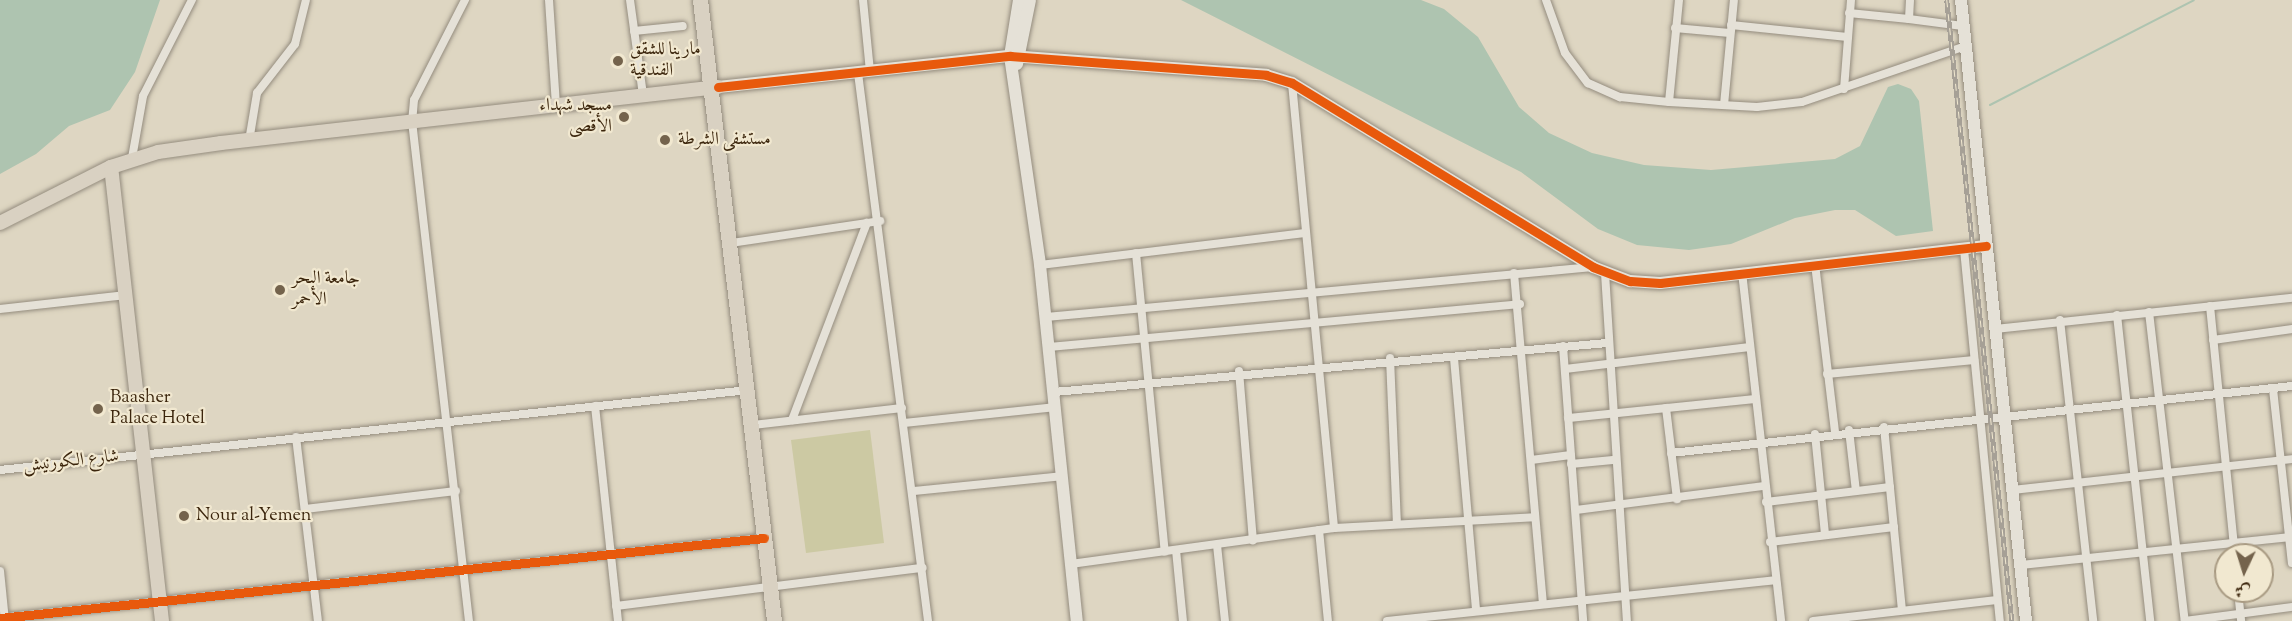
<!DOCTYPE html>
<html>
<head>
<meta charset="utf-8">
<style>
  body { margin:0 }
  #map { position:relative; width:2292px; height:621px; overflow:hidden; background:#ded6c2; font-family:"Sorts Mill Goudy",Amiri,serif }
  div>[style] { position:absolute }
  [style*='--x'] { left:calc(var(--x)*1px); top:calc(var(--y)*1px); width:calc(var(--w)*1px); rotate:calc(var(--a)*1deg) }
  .green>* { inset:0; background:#ccc9a3 }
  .water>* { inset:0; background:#aec4b0 }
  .stream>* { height:2px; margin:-1px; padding:0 1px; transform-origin:1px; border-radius:1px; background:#aec4b0 }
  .roads { filter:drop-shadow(0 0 2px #948c7e) drop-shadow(0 0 2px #948c7e) }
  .street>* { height:8px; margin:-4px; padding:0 4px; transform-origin:4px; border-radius:4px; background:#e5e1d7 }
  .secondary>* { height:12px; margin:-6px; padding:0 6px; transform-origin:6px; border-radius:6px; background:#e5e1d7 }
  .primary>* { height:14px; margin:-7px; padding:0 7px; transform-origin:7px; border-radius:7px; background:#d9d1c2 }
  .highway>* { height:15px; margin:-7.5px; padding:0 7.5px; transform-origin:7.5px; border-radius:7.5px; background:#d9d1c2 }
  .rail>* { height:4.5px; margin-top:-2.25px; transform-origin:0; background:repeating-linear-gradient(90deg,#f1e8d0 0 7px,#a6a096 0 14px); box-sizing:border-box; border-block:2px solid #a6a096 }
  .cycleway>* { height:9px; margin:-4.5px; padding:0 4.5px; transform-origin:4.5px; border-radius:4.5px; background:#e8590c }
  .dots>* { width:16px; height:16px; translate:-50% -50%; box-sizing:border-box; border:3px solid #f1e8d0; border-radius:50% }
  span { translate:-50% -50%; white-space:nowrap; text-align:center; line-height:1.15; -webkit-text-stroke:4.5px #f1e8d0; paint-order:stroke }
  .poi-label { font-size:18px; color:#3b250c }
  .left { translate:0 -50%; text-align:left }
  .right { translate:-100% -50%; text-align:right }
  .street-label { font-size:18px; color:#3b250c }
  .north { position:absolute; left:2214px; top:543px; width:60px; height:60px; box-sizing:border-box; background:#f1e8d0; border:2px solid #a89a82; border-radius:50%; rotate:184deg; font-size:16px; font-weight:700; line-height:24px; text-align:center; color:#3b250c }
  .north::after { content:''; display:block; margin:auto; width:21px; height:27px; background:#74634c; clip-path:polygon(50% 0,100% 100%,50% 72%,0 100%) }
</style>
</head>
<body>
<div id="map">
  <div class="green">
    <div style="clip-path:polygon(870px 430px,884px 543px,806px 553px,791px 440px)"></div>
  </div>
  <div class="water">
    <div style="clip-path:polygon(0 0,160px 0,135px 72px,110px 110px,69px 126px,36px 154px,0 174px)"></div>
    <div style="clip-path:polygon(1181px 0,1421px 0,1444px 9px,1478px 37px,1519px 107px,1549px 133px,1592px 153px,1644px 165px,1711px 170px,1835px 159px,1860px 146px,1888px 87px,1898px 84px,1911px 89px,1919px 101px,1933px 231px,1896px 236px,1855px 210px,1835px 210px,1795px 218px,1731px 244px,1689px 250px,1637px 245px,1598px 229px,1521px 172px)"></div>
  </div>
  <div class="stream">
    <div style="--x:1990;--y:105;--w:229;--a:-27.2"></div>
  </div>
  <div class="roads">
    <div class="street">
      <div style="--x:465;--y:0;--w:112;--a:117"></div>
      <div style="--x:414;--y:100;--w:21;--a:95"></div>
      <div style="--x:412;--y:121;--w:503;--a:83.5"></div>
      <div style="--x:549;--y:0;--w:105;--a:86.2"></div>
      <div style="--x:630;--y:0;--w:96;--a:82.2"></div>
      <div style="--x:863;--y:0;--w:71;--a:84.4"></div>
      <div style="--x:1546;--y:0;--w:56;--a:70.3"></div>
      <div style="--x:1565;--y:53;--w:38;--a:53"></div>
      <div style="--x:1588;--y:83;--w:35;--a:24"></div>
      <div style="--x:1620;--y:97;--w:49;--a:5.8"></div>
      <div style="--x:1679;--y:0;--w:102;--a:95.6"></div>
      <div style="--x:1669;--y:102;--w:88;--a:3.3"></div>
      <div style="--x:1757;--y:107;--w:45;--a:-6.3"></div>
      <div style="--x:1802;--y:102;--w:173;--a:-18.9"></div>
      <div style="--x:1849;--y:13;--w:60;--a:5.7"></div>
      <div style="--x:1909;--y:19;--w:19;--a:-87"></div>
      <div style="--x:1909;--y:19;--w:54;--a:7.4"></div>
      <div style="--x:1731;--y:25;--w:117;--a:5.9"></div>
      <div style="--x:1675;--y:28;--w:55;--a:5.2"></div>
      <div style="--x:634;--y:31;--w:49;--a:-5.8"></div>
      <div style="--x:858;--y:73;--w:552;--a:82.72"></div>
      <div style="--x:1292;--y:83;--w:447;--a:84.6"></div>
      <div style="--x:1844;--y:89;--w:89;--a:-85.5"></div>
      <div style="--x:1724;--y:105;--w:105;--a:-84.6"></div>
      <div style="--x:249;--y:141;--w:49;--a:-80.5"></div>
      <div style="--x:257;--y:93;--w:62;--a:-52.2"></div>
      <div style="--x:295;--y:44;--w:45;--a:-76"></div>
      <div style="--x:132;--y:158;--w:63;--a:-79.9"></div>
      <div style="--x:143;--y:96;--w:108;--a:-63"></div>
      <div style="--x:731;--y:243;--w:151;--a:-8.4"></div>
      <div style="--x:1964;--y:249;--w:374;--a:84.5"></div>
      <div style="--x:1136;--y:253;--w:300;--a:84.5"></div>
      <div style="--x:1815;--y:264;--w:169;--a:83.2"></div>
      <div style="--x:1040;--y:265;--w:267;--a:-6.9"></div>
      <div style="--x:1742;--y:272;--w:351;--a:83.6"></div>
      <div style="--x:1514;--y:273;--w:331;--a:85"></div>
      <div style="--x:1605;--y:273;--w:349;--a:86.4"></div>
      <div style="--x:2210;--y:306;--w:250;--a:84.3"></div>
      <div style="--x:0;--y:309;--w:127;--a:-6.3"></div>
      <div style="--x:2149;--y:312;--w:311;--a:83.4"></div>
      <div style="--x:2117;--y:315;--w:308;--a:83.8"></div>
      <div style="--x:1046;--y:317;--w:549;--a:-5.22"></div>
      <div style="--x:2060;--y:320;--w:303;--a:83.7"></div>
      <div style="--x:1995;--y:329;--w:299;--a:-6"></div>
      <div style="--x:2213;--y:340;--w:80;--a:-7.9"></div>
      <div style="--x:1563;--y:346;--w:276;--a:85.8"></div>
      <div style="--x:1049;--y:347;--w:473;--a:-5.2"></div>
      <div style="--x:1390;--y:358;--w:165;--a:87.6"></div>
      <div style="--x:1454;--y:358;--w:254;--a:85"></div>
      <div style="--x:1565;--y:369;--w:186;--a:-6.8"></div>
      <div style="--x:1239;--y:371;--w:170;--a:85.3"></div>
      <div style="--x:1827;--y:374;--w:148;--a:-5.4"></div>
      <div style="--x:2273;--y:389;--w:175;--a:83.8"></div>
      <div style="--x:1054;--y:392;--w:555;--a:-5.06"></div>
      <div style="--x:595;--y:406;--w:216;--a:83.9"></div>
      <div style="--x:1666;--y:408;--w:92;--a:83.1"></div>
      <div style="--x:1568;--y:418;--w:189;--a:-5.8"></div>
      <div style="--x:792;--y:420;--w:211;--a:-69.2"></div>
      <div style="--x:904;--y:423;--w:153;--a:-6"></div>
      <div style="--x:753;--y:425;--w:150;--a:-6.5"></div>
      <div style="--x:1884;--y:427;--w:184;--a:84.4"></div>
      <div style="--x:1849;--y:430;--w:61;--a:83.5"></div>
      <div style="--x:1815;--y:434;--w:101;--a:84.3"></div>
      <div style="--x:296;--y:437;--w:185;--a:83.2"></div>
      <div style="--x:1671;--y:453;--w:625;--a:-6.16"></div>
      <div style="--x:1531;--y:460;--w:40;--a:-7.1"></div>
      <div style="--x:1571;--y:464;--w:42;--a:-5.4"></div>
      <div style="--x:0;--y:470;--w:752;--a:-6.1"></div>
      <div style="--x:2012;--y:490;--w:282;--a:-6.3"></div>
      <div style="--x:913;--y:491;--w:150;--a:-5.7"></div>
      <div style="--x:1766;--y:502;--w:125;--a:-6.9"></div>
      <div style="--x:305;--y:509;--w:152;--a:-6.8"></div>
      <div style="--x:1576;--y:510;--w:190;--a:-7.3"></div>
      <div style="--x:1319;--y:530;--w:91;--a:84.4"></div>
      <div style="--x:1770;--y:542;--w:125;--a:-6.9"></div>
      <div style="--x:1217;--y:545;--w:76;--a:84"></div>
      <div style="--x:1176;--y:550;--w:71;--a:84.4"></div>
      <div style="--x:1071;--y:564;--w:265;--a:-7.8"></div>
      <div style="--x:1334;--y:528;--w:201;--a:-3.1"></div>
      <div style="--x:2020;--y:565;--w:273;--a:-5.9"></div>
      <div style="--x:0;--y:571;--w:50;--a:84.3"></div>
      <div style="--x:2238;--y:591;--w:30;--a:84"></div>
      <div style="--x:616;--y:606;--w:309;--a:-7.1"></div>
      <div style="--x:0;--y:618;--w:768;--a:-5.98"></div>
      <div style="--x:1387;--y:621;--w:390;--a:-6"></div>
      <div style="--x:1813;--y:621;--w:185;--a:-6.5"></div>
      <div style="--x:2185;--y:621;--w:108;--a:-7.5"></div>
    </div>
    <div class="secondary">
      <div style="--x:1019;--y:0;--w:57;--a:99.1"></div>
      <div style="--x:1010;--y:56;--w:211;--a:81.8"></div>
      <div style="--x:1040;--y:265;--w:358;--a:84.1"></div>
      <div style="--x:1961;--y:0;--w:624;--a:84.02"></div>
      <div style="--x:1017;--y:64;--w:65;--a:-78.5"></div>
      <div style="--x:718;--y:87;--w:294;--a:-6.1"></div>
      <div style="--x:1010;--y:56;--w:257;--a:4.2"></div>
      <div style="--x:1266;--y:75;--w:27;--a:17"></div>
      <div style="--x:1292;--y:83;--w:353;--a:31.4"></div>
      <div style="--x:1593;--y:267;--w:40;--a:21"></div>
      <div style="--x:1630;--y:281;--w:30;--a:4"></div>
      <div style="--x:1660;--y:283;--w:328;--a:-6.5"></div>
    </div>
    <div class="primary">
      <div style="--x:0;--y:223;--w:124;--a:-26.8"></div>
      <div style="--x:162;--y:621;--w:457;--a:-96.4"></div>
      <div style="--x:111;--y:167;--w:49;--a:-17.7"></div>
      <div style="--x:158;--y:152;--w:64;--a:-8.1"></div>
      <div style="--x:221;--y:143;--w:500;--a:-6.43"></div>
    </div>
    <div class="highway">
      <div style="--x:700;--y:0;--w:625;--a:83.2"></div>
    </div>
  </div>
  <div class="rail">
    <div style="--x:1947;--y:0;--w:624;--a:84.02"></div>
  </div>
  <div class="cycleway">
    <div style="--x:718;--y:87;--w:294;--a:-6.1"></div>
    <div style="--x:1010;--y:56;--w:257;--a:4.2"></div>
    <div style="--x:1266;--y:75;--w:27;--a:17"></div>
    <div style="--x:1292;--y:83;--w:353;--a:31.4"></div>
    <div style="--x:1593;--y:267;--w:40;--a:21"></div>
    <div style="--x:1630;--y:281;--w:30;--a:4"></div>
    <div style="--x:1660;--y:283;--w:328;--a:-6.5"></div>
    <div style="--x:0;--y:618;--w:768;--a:-5.98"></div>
  </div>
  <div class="dots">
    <div style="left:618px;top:61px;background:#74634c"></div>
    <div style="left:624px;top:117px;background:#74634c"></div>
    <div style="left:665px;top:140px;background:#74634c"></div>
    <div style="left:280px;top:290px;background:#74634c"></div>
    <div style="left:98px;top:409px;background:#74634c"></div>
    <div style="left:184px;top:516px;background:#74634c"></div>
  </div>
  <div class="poi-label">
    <span class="left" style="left:630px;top:61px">مارينا للشقق<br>الفندقية</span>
    <span class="right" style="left:612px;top:117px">مسجد شهداء<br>الأقصى</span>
    <span class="left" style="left:678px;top:140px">مستشفى الشرطة</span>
    <span class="left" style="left:292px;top:290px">جامعة البحر<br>الأحمر</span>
    <span class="left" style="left:110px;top:409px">Baasher<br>Palace Hotel</span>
    <span class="left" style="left:196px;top:516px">Nour al-Yemen</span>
  </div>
  <div class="street-label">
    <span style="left:71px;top:462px;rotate:-6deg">شارع الكورنيش</span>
  </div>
  <div class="north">ش</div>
</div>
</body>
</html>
